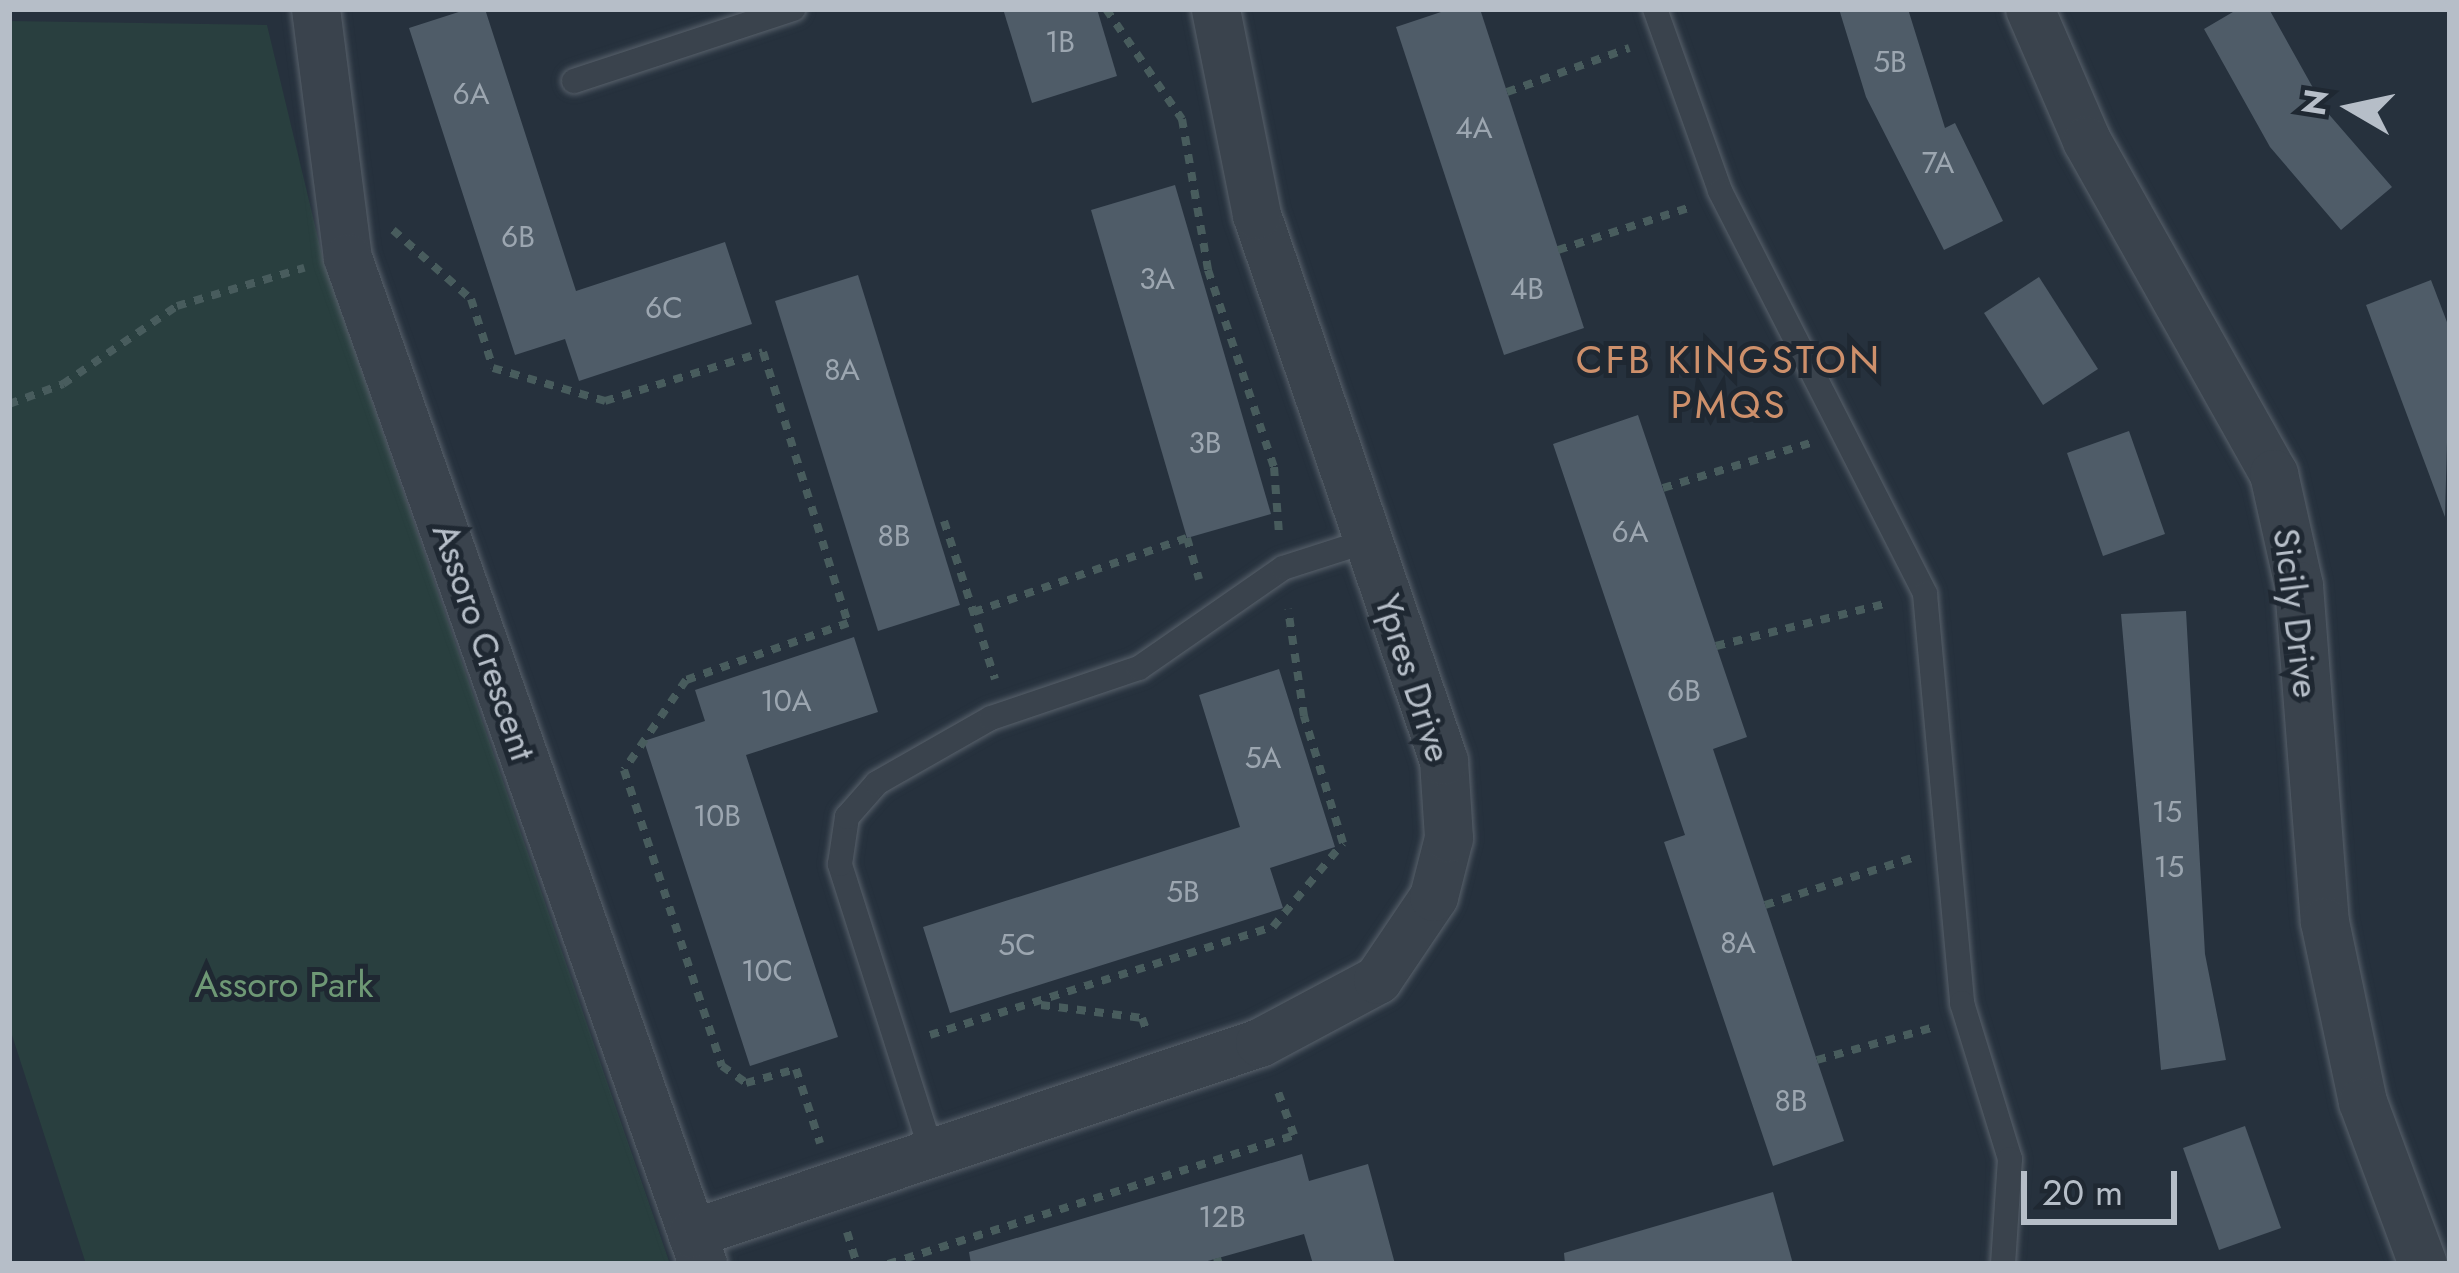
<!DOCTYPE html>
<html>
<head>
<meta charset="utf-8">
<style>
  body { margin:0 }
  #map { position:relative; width:2459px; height:1273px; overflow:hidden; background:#26313d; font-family:Jost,sans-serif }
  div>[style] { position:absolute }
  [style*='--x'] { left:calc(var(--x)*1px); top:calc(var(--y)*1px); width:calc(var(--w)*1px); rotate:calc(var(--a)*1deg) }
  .green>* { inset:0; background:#293f3f }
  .building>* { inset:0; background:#4f5c68 }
  .path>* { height:8px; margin-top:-4px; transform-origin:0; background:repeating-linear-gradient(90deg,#485c5d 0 9px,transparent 0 18px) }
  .roads { filter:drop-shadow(0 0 3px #58616b) drop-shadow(0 0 3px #58616b) }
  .lane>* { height:24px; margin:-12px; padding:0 12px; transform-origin:12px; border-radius:12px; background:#3a434d }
  .street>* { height:48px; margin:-24px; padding:0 24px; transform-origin:24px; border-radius:24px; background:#3a434d }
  span { translate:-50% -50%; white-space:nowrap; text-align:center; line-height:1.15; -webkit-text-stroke:10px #1f2832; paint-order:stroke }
  .number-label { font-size:30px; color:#9ca6b0 }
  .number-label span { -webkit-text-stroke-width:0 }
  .street-label { font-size:36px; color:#b6bec8 }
  .park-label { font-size:36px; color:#6e9875 }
  .neighbourhood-label { font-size:39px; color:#ce906b; letter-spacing:3px }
  .frame { position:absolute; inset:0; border:12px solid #b6bec8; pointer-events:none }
  .north { position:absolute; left:2291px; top:48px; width:120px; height:120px; -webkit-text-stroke:9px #1f2832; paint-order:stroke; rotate:279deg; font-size:33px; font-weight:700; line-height:48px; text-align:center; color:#b6bec8 }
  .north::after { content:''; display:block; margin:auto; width:42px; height:54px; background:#b6bec8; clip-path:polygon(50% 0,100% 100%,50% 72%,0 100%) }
  .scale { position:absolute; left:2021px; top:1171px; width:156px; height:54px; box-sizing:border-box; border:6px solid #b6bec8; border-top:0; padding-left:15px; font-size:36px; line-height:42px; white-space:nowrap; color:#b6bec8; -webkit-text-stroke:9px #1f2832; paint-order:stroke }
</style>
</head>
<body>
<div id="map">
  <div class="green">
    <div style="clip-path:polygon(9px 21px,267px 25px,324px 263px,670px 1264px,86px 1264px,9px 1026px)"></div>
  </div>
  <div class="building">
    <div style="clip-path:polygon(468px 9px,485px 9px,576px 291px,725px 242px,752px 324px,579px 381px,565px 339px,515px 355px,409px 28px)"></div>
    <div style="clip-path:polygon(1003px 9px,1097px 9px,1117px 76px,1032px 103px)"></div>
    <div style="clip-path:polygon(1450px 9px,1480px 9px,1584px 328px,1504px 355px,1396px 27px)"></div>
    <div style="clip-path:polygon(1839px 9px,1908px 9px,1945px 128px,1955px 123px,2003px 221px,1944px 250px,1866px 97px)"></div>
    <div style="clip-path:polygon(2238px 9px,2269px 9px,2326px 111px,2392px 187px,2341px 230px,2270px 147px,2204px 29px)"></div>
    <div style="clip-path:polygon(1175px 185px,1271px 514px,1187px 538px,1091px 210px)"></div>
    <div style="clip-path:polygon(858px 275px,960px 605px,878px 631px,775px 301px)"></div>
    <div style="clip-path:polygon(2039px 277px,2098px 369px,2043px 405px,1984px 313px)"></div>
    <div style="clip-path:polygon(2431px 280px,2450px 330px,2445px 517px,2366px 305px)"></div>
    <div style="clip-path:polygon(1638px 415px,1747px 737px,1713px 749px,1844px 1141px,1773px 1166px,1664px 842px,1685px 835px,1553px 444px)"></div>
    <div style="clip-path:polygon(2129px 431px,2165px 534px,2103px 556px,2067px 453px)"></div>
    <div style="clip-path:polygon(2186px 611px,2205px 954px,2226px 1060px,2161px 1070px,2121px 614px)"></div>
    <div style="clip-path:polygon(854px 637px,878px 712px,746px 755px,838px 1037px,750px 1066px,644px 741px,705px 721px,695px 690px)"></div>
    <div style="clip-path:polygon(1279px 669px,1335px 847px,1270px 868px,1283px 908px,950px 1013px,923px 927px,1240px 827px,1199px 695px)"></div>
    <div style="clip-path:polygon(2245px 1126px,2281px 1228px,2219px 1250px,2183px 1148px)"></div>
    <div style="clip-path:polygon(1302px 1154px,1309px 1181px,1368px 1164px,1395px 1264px,1313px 1264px,1304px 1234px,1197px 1264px,971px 1264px,969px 1252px)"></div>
    <div style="clip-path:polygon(1773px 1192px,1793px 1264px,1565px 1264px,1564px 1253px)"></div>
  </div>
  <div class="path">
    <div style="--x:1106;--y:9;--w:134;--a:55.4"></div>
    <div style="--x:1182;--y:119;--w:153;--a:80.2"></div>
    <div style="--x:1208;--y:270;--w:208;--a:71.5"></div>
    <div style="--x:1274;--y:467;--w:67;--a:85.7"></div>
    <div style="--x:1507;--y:92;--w:130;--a:-19.8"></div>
    <div style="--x:393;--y:230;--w:104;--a:41.5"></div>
    <div style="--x:471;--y:299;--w:72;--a:72.3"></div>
    <div style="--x:493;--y:368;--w:117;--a:16.4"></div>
    <div style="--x:605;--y:401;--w:165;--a:-17.2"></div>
    <div style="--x:763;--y:352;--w:284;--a:72.6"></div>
    <div style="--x:848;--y:623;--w:172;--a:160.6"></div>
    <div style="--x:686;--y:680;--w:109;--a:124.6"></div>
    <div style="--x:624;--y:770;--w:312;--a:71.7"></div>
    <div style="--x:722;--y:1066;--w:29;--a:35"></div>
    <div style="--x:746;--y:1083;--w:52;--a:-15.6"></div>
    <div style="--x:796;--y:1069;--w:78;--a:72"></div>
    <div style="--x:1558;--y:250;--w:137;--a:-17.9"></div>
    <div style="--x:9;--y:404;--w:58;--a:-20.3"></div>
    <div style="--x:63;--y:384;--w:138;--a:-34.4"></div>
    <div style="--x:177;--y:306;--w:133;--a:-16.7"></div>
    <div style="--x:1663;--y:488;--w:154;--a:-17"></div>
    <div style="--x:944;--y:521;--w:166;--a:72.1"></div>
    <div style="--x:974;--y:612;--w:225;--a:-19.2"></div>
    <div style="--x:1187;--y:538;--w:43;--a:73.7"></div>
    <div style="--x:1716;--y:646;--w:178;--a:-14"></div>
    <div style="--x:1765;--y:905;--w:154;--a:-17.7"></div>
    <div style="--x:1041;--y:1005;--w:102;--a:7.3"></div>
    <div style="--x:1142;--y:1018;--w:15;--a:70"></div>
    <div style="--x:930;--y:1035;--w:360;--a:-17.5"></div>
    <div style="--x:1273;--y:927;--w:109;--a:-50.2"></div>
    <div style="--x:1343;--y:843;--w:133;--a:-107.1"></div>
    <div style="--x:1304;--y:716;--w:108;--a:-98.5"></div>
    <div style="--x:1817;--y:1060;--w:118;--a:-15.7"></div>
    <div style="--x:847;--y:1232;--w:34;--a:73"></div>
    <div style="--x:1217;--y:1258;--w:6;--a:72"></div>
    <div style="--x:888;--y:1264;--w:426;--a:-17.6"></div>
    <div style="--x:1294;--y:1135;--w:49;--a:-110.3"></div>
  </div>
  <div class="roads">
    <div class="lane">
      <div style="--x:1655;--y:9;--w:193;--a:70.3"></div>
      <div style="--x:1720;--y:191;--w:452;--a:63"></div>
      <div style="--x:1925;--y:594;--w:411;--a:84.8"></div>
      <div style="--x:1962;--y:1003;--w:163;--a:72.9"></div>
      <div style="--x:2010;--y:1159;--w:105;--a:93.8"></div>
      <div style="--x:574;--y:81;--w:231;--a:-18.2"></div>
      <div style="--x:931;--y:1150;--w:300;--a:-107.7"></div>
      <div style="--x:840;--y:864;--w:48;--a:-81.5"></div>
      <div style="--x:847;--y:817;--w:45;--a:-48.6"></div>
      <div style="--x:877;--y:783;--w:131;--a:-29.7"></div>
      <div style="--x:991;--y:718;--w:156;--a:-18.7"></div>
      <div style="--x:1139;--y:668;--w:175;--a:-34.8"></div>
      <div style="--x:1283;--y:568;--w:88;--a:-17.8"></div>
    </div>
    <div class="street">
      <div style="--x:316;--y:9;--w:251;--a:82.7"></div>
      <div style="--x:348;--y:258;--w:1067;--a:70.56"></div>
      <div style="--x:2030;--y:9;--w:144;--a:66.6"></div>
      <div style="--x:2087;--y:141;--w:382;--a:60.7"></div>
      <div style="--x:2274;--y:474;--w:115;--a:77.4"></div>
      <div style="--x:2299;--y:586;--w:337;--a:85.6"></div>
      <div style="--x:2325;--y:922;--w:184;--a:78.1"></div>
      <div style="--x:2363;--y:1102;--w:173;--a:69.7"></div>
      <div style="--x:692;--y:1234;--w:599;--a:-18.59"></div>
      <div style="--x:1260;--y:1043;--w:134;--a:-28.1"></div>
      <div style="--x:1378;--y:980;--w:100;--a:-56"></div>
      <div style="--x:1434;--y:897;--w:61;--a:-75.7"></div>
      <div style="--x:1449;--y:838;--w:77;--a:-93.7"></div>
      <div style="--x:1444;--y:761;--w:577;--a:-108.91"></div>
      <div style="--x:1257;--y:215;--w:210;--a:-101.3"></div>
    </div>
  </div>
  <div class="number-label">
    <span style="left:1060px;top:42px">1B</span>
    <span style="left:1890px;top:62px">5B</span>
    <span style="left:471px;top:94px">6A</span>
    <span style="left:1474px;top:128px">4A</span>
    <span style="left:1938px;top:163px">7A</span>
    <span style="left:518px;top:237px">6B</span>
    <span style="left:1157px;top:279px">3A</span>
    <span style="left:1527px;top:289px">4B</span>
    <span style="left:664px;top:308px">6C</span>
    <span style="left:842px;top:370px">8A</span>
    <span style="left:1205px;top:443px">3B</span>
    <span style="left:1630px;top:532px">6A</span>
    <span style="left:894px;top:536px">8B</span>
    <span style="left:1684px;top:691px">6B</span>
    <span style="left:786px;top:701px">10A</span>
    <span style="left:1263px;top:758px">5A</span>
    <span style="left:2167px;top:812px">15</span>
    <span style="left:717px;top:816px">10B</span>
    <span style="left:2169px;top:867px">15</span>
    <span style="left:1183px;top:892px">5B</span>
    <span style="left:1738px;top:943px">8A</span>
    <span style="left:1017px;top:945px">5C</span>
    <span style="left:767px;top:971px">10C</span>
    <span style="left:1791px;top:1101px">8B</span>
    <span style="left:1222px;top:1217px">12B</span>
  </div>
  <div class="street-label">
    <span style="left:2296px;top:613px;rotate:83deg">Sicily Drive</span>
    <span style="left:484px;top:642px;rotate:71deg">Assoro Crescent</span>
    <span style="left:1413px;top:678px;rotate:72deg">Ypres Drive</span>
  </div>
  <div class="park-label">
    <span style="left:284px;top:985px">Assoro Park</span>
  </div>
  <div class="neighbourhood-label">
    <span style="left:1729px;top:383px">CFB KINGSTON<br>PMQS</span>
  </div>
  <div class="frame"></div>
  <div class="north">N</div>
  <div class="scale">20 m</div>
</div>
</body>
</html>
